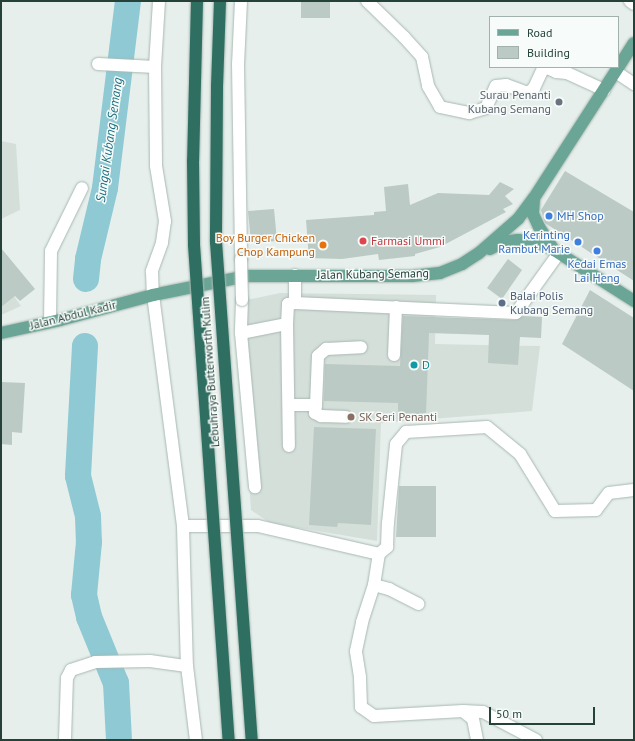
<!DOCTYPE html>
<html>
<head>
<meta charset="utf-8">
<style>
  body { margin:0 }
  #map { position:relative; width:635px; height:741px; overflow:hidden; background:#e6efeb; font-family:"PT Sans",sans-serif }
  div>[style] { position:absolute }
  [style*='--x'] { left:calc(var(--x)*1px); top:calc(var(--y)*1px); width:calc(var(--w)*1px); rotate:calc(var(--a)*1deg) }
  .built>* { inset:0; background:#d4dfda }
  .river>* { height:26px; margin:-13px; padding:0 13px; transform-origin:13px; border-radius:13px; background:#8ec9d4 }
  .building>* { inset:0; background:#bbcac4 }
  .roads { filter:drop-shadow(0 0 1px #a8b8b2) drop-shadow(0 0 1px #a8b8b2) }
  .minor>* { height:12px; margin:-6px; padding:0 6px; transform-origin:6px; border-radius:6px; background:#fff }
  .major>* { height:12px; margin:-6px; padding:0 6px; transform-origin:6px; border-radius:6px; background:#6aa596 }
  .bridges { filter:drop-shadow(0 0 1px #a8b8b2) drop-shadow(0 0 1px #a8b8b2) }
  .minor-bridge>* { height:12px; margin:-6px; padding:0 6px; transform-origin:6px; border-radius:6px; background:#fff }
  .highway-bridge>* { height:12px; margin:-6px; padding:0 6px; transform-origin:6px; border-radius:6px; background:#2f6f62 }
  .dots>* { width:11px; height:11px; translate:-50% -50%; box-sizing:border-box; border:2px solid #f7fbf9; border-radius:50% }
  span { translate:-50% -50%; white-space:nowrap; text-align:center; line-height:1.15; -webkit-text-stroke:3px #f7fbf9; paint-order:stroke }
  .worship-label { font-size:12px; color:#5b616d }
  .right { translate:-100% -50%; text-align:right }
  .shop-label { font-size:12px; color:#366cbe }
  .left { translate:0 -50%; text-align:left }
  .food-label { font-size:12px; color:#c56008 }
  .health-label { font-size:12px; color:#be3a42 }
  .street-label { font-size:12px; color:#24423a }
  .service-label { font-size:12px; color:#4e5e75 }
  .culture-label { font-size:12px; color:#0d838f }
  .education-label { font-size:12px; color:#785e54 }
  .water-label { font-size:13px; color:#1c6f80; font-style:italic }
  .frame { position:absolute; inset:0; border:2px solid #24423a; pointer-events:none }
  .legend { position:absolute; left:489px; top:16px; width:130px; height:52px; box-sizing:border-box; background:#f7fbf9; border:1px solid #a3b1ad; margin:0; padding:5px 7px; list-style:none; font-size:12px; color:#24423a }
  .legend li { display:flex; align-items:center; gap:8px; height:20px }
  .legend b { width:20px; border:1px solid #a3b1ad }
  .scale { position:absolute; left:489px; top:707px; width:106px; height:18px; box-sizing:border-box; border:2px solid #24423a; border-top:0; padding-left:5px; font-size:12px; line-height:14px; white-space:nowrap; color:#24423a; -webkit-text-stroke:3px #f7fbf9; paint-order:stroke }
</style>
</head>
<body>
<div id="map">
  <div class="built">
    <div style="clip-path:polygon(1px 141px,16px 144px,20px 210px,1px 219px)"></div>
    <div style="clip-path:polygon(1px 278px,21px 306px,1px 315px)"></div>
    <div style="clip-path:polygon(280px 293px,436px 295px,435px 344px,540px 346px,532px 411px,381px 423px,377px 541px,270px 523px,251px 510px,237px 302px)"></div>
  </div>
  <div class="river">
    <div style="--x:86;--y:279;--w:20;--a:-84"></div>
    <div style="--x:88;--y:259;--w:73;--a:-76.5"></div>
    <div style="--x:105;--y:188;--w:188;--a:-83"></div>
    <div style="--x:85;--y:346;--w:130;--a:93.1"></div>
    <div style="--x:78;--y:476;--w:41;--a:76"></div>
    <div style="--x:88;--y:516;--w:26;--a:88"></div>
    <div style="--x:89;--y:542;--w:53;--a:95.4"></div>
    <div style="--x:84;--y:595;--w:23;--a:77"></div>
    <div style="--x:89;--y:617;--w:71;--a:67.8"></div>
    <div style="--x:116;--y:683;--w:57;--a:87"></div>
  </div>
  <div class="building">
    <div style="clip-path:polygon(301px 1px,330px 1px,330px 18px,301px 18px)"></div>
    <div style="clip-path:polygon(565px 171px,634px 212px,634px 281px,545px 223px,541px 210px)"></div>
    <div style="clip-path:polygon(500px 182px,514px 189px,505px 196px,513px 204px,503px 209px,506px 212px,440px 247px,415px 254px,415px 256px,379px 260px,378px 254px,342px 259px,309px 258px,306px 220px,374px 215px,374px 212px,386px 211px,384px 187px,408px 184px,410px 205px,438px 193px,489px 195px)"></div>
    <div style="clip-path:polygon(274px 209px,277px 241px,251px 243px,248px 211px)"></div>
    <div style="clip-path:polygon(1px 248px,35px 289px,20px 301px,15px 296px,1px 307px)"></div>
    <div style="clip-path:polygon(508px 259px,522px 270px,502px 299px,487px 288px)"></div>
    <div style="clip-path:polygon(590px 290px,634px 318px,634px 391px,562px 344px)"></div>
    <div style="clip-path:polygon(403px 316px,516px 320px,523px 316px,542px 317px,541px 338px,520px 337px,518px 365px,488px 363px,489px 335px,429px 333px,426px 415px,398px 414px,398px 403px,324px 401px,325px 364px,400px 366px)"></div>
    <div style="clip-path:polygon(1px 382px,25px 383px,22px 433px,12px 432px,12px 445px,1px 444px)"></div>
    <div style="clip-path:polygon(314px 427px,376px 429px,371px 525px,338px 523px,337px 527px,309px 525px)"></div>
    <div style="clip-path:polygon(399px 486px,436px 486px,436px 537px,396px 537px)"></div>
  </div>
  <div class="roads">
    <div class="minor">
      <div style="--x:159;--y:1;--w:66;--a:93.5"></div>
      <div style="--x:155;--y:67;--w:99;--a:89.4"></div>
      <div style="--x:156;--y:166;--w:56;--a:80.7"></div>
      <div style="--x:165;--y:221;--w:22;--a:98"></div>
      <div style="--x:162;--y:243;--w:30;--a:110"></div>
      <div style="--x:152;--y:271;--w:24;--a:88"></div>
      <div style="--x:153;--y:295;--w:233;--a:82.6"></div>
      <div style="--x:183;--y:526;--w:140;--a:88.4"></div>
      <div style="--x:187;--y:666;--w:75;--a:83.1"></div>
      <div style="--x:241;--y:1;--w:63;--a:92.7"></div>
      <div style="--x:238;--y:64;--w:195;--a:89.1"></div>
      <div style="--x:367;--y:1;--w:52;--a:44.2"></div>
      <div style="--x:404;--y:37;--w:27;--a:48"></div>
      <div style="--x:422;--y:57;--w:30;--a:78"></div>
      <div style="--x:428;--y:86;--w:24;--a:60"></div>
      <div style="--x:440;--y:107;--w:30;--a:12"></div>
      <div style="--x:469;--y:113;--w:18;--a:-16"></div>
      <div style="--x:486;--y:108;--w:24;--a:-66"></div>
      <div style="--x:496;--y:86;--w:10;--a:-6"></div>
      <div style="--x:506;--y:85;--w:23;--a:20"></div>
      <div style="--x:528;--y:93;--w:8;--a:-40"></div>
      <div style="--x:534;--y:88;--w:23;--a:-65"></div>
      <div style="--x:630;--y:1;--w:5;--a:37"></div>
      <div style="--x:98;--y:64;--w:57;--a:3"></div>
      <div style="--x:545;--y:67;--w:12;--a:24"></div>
      <div style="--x:556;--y:72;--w:11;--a:5"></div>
      <div style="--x:567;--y:73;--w:41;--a:24.7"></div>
      <div style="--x:616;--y:72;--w:22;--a:34"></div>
      <div style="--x:242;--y:300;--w:33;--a:92"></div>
      <div style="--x:241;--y:333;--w:155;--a:84.8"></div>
      <div style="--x:295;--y:303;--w:28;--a:-90"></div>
      <div style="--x:50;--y:322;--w:71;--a:-89.2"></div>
      <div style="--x:51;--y:251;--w:70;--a:-63.8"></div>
      <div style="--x:287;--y:324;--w:20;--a:-87"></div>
      <div style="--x:288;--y:304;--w:7;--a:-8"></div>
      <div style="--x:295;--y:303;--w:221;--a:2.6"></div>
      <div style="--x:516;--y:313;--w:74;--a:-54.4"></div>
      <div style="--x:241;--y:333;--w:47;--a:-11.1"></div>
      <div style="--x:287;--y:324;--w:122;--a:89.1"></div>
      <div style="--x:394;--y:355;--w:48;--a:-87.6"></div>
      <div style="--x:289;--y:405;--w:27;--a:0"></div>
      <div style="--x:316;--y:405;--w:49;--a:-87.7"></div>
      <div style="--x:318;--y:356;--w:11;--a:-41"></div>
      <div style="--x:326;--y:349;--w:35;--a:-3"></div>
      <div style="--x:316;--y:405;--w:8;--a:97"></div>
      <div style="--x:315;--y:413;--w:7;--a:27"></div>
      <div style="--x:321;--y:416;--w:25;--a:2"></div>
      <div style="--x:183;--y:526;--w:75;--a:0"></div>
      <div style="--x:258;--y:526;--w:124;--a:13"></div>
      <div style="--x:374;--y:585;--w:16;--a:15"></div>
      <div style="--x:389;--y:589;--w:33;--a:27"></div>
      <div style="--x:463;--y:711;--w:13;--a:39"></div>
      <div style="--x:473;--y:719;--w:21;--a:79"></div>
      <div style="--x:65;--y:740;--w:62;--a:-88.2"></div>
      <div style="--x:67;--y:678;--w:9;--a:-63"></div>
      <div style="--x:71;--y:670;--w:25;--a:-18"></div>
      <div style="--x:95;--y:662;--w:55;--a:-1"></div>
      <div style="--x:150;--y:661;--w:37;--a:8"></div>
      <div style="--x:536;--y:740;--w:60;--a:-152.2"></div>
      <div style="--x:483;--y:712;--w:20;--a:-177"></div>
      <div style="--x:463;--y:711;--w:89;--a:176.8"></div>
      <div style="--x:374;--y:716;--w:16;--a:-145"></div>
      <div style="--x:361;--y:707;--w:30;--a:-92"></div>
      <div style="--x:360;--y:677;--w:26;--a:-99"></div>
      <div style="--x:356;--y:651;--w:30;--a:-78"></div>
      <div style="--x:362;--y:622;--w:39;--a:-72"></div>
      <div style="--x:374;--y:585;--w:31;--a:-81"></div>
      <div style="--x:379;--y:554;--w:11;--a:-41"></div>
      <div style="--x:387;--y:547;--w:24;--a:-88"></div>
      <div style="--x:388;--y:523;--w:79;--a:-84.2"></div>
      <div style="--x:396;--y:444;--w:16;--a:-50"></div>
      <div style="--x:406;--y:432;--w:81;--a:-3.5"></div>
      <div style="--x:487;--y:427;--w:43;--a:39.3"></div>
      <div style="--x:520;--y:454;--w:67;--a:58.4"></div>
      <div style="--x:555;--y:511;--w:41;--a:-1.4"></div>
      <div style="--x:596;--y:510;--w:21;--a:-53"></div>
      <div style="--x:609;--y:493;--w:25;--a:-7"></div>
    </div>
    <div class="major">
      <div style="--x:534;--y:198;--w:16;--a:94"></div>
      <div style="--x:533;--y:214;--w:14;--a:65"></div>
      <div style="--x:539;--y:227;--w:27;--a:57"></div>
      <div style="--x:490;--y:249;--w:16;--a:-27"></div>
      <div style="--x:504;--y:242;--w:14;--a:-8"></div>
      <div style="--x:518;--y:240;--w:19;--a:6"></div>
      <div style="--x:537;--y:242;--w:19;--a:25"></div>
      <div style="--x:554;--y:250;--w:95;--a:32.5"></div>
      <div style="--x:1;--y:333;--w:60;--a:-12.4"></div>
      <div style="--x:60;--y:320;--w:96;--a:-15"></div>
      <div style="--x:153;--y:295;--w:95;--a:-11.5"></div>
      <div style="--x:246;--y:276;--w:166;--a:0"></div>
      <div style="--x:412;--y:276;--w:28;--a:-6"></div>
      <div style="--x:440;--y:273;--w:24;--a:-22"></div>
      <div style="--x:462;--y:264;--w:20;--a:-33"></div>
      <div style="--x:479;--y:253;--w:52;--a:-41.1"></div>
      <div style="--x:518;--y:219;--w:26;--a:-53"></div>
      <div style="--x:534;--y:198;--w:184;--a:-57.2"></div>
    </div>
  </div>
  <div class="bridges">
    <div class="minor-bridge">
      <div style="--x:241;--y:259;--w:41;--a:88.6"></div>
    </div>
    <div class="highway-bridge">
      <div style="--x:197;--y:1;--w:160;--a:91.4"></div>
      <div style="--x:193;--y:161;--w:84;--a:89.3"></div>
      <div style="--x:194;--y:245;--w:496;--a:86"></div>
      <div style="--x:220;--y:1;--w:87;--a:92"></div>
      <div style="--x:217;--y:88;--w:154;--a:90.4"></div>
      <div style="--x:216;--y:242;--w:499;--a:85.9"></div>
    </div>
  </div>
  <div class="dots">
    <div style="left:559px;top:102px;background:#6b7280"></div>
    <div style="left:549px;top:216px;background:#3f7fe0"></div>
    <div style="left:363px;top:241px;background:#e0444e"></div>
    <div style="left:578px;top:242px;background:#3f7fe0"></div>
    <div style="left:323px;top:245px;background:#e8710a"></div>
    <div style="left:597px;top:251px;background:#3f7fe0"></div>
    <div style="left:502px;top:303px;background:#5c6f8a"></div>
    <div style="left:414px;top:365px;background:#0f9aa8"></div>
    <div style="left:351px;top:417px;background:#8d6e63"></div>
  </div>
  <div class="worship-label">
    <span class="right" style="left:551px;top:102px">Surau Penanti<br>Kubang Semang</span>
  </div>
  <div class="shop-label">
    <span class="left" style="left:557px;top:216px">MH Shop</span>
    <span class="right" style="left:570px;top:242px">Kerinting<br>Rambut Marie</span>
    <span style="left:597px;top:271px">Kedai Emas<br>Lai Heng</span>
  </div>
  <div class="food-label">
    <span class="right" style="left:315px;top:245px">Boy Burger Chicken<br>Chop Kampung</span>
  </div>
  <div class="health-label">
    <span class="left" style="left:371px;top:241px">Farmasi Ummi</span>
  </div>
  <div class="street-label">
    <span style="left:373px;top:274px;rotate:-1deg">Jalan Kubang Semang</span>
    <span style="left:73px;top:315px;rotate:-14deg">Jalan Abdul Kadir</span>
    <span style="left:210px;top:372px;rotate:-94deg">Lebuhraya Butterworth Kulim</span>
  </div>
  <div class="service-label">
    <span class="left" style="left:510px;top:303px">Balai Polis<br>Kubang Semang</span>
  </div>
  <div class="culture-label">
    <span class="left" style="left:422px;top:365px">D</span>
  </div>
  <div class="education-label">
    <span class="left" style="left:359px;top:417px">SK Seri Penanti</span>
  </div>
  <div class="water-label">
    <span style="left:110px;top:140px;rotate:-82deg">Sungai Kubang Semang</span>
  </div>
  <div class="frame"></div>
  <ul class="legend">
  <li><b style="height:5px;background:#6aa596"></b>Road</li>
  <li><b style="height:11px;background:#bbcac4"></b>Building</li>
  </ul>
  <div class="scale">50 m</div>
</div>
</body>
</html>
